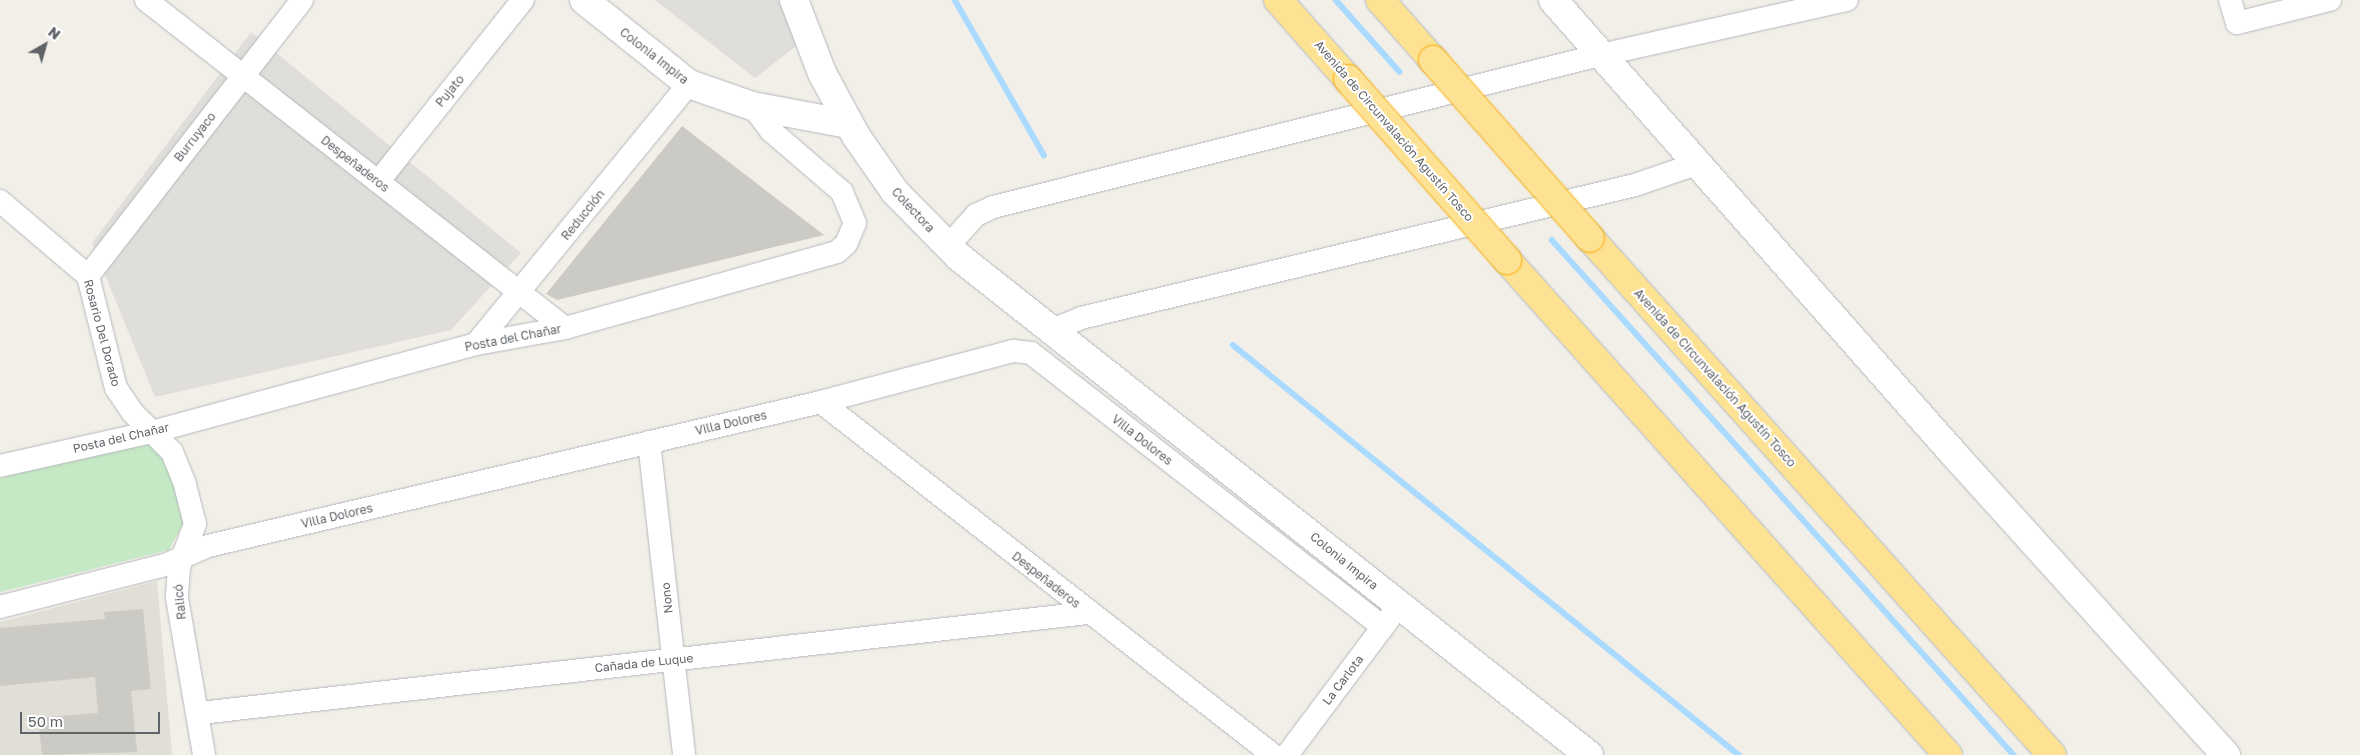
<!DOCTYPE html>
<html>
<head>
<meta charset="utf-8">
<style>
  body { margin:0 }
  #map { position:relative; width:2360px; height:755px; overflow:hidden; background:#f1efe8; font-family:"Golos Text",sans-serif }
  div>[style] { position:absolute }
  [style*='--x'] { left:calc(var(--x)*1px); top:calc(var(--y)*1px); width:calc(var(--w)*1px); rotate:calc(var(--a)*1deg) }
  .industrial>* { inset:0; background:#e0deda }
  .education>* { inset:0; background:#e1ded6 }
  .green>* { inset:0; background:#c5e8c5 }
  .stream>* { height:5.5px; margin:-2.75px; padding:0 2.75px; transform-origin:2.75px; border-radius:2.75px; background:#aadaff }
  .building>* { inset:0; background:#cccac5 }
  .roads { filter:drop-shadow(0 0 1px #b5b8bc) drop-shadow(0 0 1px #b5b8bc) }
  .street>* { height:22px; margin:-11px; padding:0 11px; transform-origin:11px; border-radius:11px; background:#fff }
  .secondary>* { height:28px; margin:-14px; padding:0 14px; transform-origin:14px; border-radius:14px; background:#fff }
  .highway>* { height:28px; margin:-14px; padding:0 14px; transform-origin:14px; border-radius:14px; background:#fde293 }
  .bridges { filter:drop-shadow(0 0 1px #f9ab00) drop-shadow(0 0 1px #f9ab00) }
  .highway-bridge>* { height:28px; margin:-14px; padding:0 14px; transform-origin:14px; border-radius:14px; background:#fde293 }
  span { translate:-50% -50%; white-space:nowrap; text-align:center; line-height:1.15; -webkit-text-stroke:4px #fff; paint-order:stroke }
  .street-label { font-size:12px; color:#5f6368 }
  .north { position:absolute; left:20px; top:20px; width:50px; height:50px; -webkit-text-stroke:4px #fff; paint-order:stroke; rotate:38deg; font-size:14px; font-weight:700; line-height:20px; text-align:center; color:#5f6368 }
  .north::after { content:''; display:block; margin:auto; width:18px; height:22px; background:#5f6368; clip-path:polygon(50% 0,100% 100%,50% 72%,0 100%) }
  .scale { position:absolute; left:20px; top:712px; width:140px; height:22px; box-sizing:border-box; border:2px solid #5f6368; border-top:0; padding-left:6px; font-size:15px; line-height:18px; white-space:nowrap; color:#5f6368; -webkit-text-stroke:4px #fff; paint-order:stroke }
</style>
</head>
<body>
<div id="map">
  <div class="industrial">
    <div style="clip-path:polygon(655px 0,778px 0,799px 44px,755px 78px)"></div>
    <div style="clip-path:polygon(251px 32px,521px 253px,451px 330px,155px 397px,92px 243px)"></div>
  </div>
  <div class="education">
    <div style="clip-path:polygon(157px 581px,172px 755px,0 755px,0 622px)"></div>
  </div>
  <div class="green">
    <div style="clip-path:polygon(154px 436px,173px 480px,184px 522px,169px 550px,0 592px,0 478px)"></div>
  </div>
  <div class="stream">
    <div style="--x:955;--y:0;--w:179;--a:60.1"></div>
    <div style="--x:1336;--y:0;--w:96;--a:48.4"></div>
    <div style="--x:1552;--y:240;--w:692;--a:48.11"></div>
    <div style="--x:1233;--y:345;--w:651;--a:39.02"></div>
  </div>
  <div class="building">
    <div style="clip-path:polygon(682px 126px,824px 235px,557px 300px,546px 294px)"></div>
    <div style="clip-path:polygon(143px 609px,151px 689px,131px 691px,137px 752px,42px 755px,38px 718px,98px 713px,95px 677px,0 686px,0 628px,105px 619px,104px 612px)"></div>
  </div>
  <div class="roads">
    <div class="street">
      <div style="--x:146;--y:0;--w:532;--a:38.05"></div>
      <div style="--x:2230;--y:0;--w:24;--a:73"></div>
      <div style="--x:2237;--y:23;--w:96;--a:-13.9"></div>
      <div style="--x:378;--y:182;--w:233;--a:-51.5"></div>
      <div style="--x:0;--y:201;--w:116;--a:40.4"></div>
      <div style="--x:88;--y:276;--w:115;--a:76"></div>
      <div style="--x:116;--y:388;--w:30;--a:56"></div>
      <div style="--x:133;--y:413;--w:55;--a:45"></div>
      <div style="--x:172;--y:452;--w:35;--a:68"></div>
      <div style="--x:185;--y:485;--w:40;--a:75.6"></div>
      <div style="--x:195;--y:524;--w:46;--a:110.4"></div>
      <div style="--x:179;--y:567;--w:31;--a:94"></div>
      <div style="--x:177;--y:598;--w:159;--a:80.2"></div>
      <div style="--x:948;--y:246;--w:42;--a:-47.9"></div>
      <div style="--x:976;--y:215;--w:19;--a:-25"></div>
      <div style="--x:993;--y:207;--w:626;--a:-14.06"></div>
      <div style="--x:1600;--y:55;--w:253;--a:-12.6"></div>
      <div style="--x:88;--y:276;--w:349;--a:-52.2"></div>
      <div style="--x:1052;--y:330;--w:31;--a:-22"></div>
      <div style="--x:1081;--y:318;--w:570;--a:-13.5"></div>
      <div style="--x:1635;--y:185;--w:65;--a:-19"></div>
      <div style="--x:476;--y:344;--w:336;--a:-50.7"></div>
      <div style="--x:821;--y:402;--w:574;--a:37.99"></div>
      <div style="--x:649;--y:442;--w:315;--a:83.6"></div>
      <div style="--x:0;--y:466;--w:156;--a:-12.6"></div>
      <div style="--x:152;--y:432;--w:336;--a:-15.2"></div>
      <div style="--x:476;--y:344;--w:90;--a:-10.2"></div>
      <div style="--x:565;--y:328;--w:282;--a:-15.6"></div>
      <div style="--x:837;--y:252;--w:12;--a:-42"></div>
      <div style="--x:846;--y:244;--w:23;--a:-67"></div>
      <div style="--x:855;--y:223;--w:34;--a:-113"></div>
      <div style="--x:842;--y:192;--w:94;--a:-139.3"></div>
      <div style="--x:771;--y:131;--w:31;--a:-127"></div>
      <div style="--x:0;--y:607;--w:170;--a:-14.3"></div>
      <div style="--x:165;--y:565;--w:47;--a:-23.8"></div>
      <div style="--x:208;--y:546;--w:630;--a:-13.22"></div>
      <div style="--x:821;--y:402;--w:199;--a:-14.9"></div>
      <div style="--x:1013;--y:351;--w:18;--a:6"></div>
      <div style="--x:1031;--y:353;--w:446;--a:37.9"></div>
      <div style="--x:200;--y:713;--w:894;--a:-6.43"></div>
      <div style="--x:1287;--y:755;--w:174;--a:-53.2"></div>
    </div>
    <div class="secondary">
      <div style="--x:584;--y:0;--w:134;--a:38.7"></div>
      <div style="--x:689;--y:84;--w:67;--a:19.2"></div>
      <div style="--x:752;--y:106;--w:98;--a:10.6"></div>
      <div style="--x:794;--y:0;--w:78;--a:69"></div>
      <div style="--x:822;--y:73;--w:72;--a:61.6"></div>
      <div style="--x:856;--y:136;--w:68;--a:55.1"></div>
      <div style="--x:895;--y:192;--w:91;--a:45.4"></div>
      <div style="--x:959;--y:257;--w:803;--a:38.33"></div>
      <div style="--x:1553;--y:0;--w:603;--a:48.56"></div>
      <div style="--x:1952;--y:452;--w:409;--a:47.9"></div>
    </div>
    <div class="highway">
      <div style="--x:1278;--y:0;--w:106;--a:48.5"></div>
      <div style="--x:1380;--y:0;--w:80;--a:48.5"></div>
      <div style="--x:1590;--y:238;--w:693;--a:48.22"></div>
      <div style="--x:1507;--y:260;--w:663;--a:48.3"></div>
    </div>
  </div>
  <div class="bridges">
    <div class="highway-bridge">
      <div style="--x:1433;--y:60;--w:237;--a:48.6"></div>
      <div style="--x:1348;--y:79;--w:241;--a:48.7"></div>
    </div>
  </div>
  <div class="street-label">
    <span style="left:654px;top:56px;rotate:38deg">Colonia Impira</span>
    <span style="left:450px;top:91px;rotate:-51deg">Pujato</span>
    <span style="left:1394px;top:131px;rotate:49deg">Avenida de Circunvalación Agustín Tosco</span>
    <span style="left:195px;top:137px;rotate:-52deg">Burruyaco</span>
    <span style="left:355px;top:164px;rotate:38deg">Despeñaderos</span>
    <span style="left:913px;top:210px;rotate:47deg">Colectora</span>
    <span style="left:583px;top:215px;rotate:-51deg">Reducción</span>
    <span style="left:102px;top:333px;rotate:75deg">Rosario Del Dorado</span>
    <span style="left:513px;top:338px;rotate:-11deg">Posta del Chañar</span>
    <span style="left:1715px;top:378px;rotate:48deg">Avenida de Circunvalación Agustín Tosco</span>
    <span style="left:731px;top:423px;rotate:-13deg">Villa Dolores</span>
    <span style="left:121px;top:438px;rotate:-13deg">Posta del Chañar</span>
    <span style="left:1142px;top:440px;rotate:38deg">Villa Dolores</span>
    <span style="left:337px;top:516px;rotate:-13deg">Villa Dolores</span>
    <span style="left:1344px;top:561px;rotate:39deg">Colonia Impira</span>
    <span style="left:1046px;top:580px;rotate:38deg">Despeñaderos</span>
    <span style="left:667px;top:598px;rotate:-96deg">Nono</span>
    <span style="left:180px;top:602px;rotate:-96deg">Ralicó</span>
    <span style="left:644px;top:663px;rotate:-6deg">Cañada de Luque</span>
    <span style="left:1343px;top:680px;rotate:-53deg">La Carlota</span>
  </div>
  <div class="north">N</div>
  <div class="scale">50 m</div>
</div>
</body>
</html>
